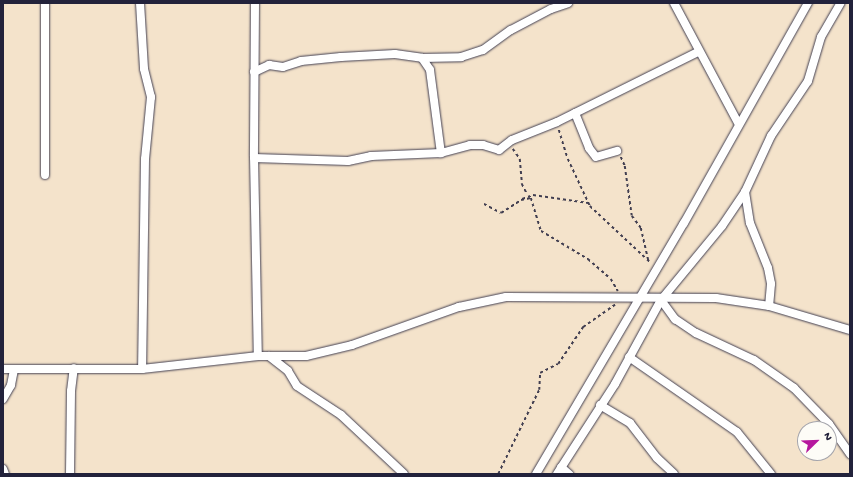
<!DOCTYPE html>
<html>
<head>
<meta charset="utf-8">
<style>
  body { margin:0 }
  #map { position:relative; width:853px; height:477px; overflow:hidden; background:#f4e3cb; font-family:"Gochi Hand",sans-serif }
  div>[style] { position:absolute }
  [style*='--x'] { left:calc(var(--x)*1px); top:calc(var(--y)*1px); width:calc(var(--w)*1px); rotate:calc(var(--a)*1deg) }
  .path>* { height:1.5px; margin-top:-0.75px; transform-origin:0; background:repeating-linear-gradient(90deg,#423f51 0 3px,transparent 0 6px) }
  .roads { filter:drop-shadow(0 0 1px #423f51) drop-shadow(0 0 1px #423f51) }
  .minor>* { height:8px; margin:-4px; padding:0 4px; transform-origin:4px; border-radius:4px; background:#fff }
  span { translate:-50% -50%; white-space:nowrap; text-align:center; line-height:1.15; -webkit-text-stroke:3px #fdfcf7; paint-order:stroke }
  .frame { position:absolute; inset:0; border:4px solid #22223b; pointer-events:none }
  .north { position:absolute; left:797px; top:421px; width:40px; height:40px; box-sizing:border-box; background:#fdfcf7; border:1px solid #a5a5ac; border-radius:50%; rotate:67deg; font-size:11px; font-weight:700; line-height:16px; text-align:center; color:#22223b }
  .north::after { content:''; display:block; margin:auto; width:14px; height:18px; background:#b5179e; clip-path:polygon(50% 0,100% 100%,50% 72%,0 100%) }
</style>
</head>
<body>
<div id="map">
  <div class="path">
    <div style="--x:559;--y:130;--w:30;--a:73"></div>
    <div style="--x:568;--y:159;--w:52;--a:64.9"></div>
    <div style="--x:590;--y:206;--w:83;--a:43.1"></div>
    <div style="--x:513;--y:149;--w:12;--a:55"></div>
    <div style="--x:520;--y:159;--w:25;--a:85"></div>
    <div style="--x:522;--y:184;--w:11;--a:63"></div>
    <div style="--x:621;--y:157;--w:10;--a:66"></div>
    <div style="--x:625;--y:166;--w:50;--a:82"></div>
    <div style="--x:632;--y:216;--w:15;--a:53"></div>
    <div style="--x:641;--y:228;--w:35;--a:77"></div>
    <div style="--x:522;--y:199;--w:12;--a:-20"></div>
    <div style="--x:533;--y:195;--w:56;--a:8.3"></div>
    <div style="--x:484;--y:204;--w:19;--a:28"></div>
    <div style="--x:501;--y:213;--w:24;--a:-33"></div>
    <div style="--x:521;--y:200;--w:10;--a:-11"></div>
    <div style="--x:531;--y:198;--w:34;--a:73"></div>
    <div style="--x:541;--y:231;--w:55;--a:30.8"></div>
    <div style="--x:588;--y:259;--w:30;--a:41"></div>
    <div style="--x:611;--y:279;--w:14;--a:60"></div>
    <div style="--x:498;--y:474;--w:93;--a:-64"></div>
    <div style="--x:539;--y:390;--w:17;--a:-87"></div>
    <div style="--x:540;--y:373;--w:20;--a:-27"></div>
    <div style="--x:558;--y:364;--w:45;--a:-56"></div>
    <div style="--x:583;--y:327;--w:39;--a:-35"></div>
  </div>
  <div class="roads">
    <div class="minor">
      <div style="--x:140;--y:3;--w:66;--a:86.5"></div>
      <div style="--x:144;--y:69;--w:29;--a:76"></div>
      <div style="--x:151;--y:97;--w:62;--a:95.5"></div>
      <div style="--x:145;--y:159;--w:210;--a:90.8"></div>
      <div style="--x:255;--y:3;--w:153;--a:90.4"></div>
      <div style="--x:254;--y:156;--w:200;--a:88.9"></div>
      <div style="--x:674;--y:3;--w:136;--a:61.9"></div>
      <div style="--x:422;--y:58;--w:39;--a:-1"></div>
      <div style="--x:461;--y:57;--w:23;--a:-18"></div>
      <div style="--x:483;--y:50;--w:34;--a:-36"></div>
      <div style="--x:511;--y:30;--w:45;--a:-27.7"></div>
      <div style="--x:551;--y:9;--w:18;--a:-19"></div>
      <div style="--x:254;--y:72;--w:17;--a:-25"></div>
      <div style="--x:269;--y:65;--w:14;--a:8"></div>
      <div style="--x:283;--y:67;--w:19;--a:-18"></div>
      <div style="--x:301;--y:61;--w:40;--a:-5.7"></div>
      <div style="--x:341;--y:57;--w:54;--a:-3.2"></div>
      <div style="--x:395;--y:54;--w:27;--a:8"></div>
      <div style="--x:422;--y:58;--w:14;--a:56"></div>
      <div style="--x:430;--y:70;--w:84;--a:82.5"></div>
      <div style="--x:575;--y:113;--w:38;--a:68"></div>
      <div style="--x:589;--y:148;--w:11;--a:52"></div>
      <div style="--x:596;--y:157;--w:22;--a:-16"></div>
      <div style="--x:254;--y:158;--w:94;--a:1.8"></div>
      <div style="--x:348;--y:161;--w:24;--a:-12"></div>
      <div style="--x:371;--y:156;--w:70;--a:-2.5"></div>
      <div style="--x:441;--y:153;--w:30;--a:-15"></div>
      <div style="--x:470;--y:145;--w:13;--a:0"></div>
      <div style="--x:483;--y:145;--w:17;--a:17"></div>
      <div style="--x:499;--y:150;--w:16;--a:-38"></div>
      <div style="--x:512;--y:140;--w:48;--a:-21.8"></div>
      <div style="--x:557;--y:122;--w:157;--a:-26.4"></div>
      <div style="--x:45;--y:175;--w:172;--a:-90"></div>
      <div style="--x:745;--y:192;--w:31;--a:81"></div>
      <div style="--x:750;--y:223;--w:48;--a:68.2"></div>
      <div style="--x:768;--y:268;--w:16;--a:79"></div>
      <div style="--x:771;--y:284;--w:22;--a:95"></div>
      <div style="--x:661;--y:300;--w:24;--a:54"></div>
      <div style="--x:675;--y:319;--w:25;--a:34"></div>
      <div style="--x:696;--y:333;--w:64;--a:25"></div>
      <div style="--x:754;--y:360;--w:49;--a:35"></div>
      <div style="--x:794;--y:388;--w:50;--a:45.8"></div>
      <div style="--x:829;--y:424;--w:37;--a:55"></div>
      <div style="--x:269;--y:356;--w:24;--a:38"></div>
      <div style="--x:288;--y:371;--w:17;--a:59"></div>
      <div style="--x:297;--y:386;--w:53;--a:33.4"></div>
      <div style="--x:341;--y:415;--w:86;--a:43.1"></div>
      <div style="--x:629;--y:357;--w:131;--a:34.8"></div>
      <div style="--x:737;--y:432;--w:54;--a:51"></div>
      <div style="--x:3;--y:369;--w:139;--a:0"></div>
      <div style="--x:142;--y:369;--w:117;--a:-6.4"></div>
      <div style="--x:258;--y:356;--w:48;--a:0"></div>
      <div style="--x:306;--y:356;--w:47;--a:-13.4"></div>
      <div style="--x:352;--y:345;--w:114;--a:-19.6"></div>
      <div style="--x:459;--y:307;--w:48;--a:-12"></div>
      <div style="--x:506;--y:297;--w:210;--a:0.3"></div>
      <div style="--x:716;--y:298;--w:54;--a:8.6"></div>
      <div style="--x:769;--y:306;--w:84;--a:16.5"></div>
      <div style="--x:3;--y:399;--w:16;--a:-60"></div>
      <div style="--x:11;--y:385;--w:16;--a:-79"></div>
      <div style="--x:600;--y:405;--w:35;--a:31"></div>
      <div style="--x:630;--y:423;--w:44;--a:52.4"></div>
      <div style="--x:657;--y:458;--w:23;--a:43"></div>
      <div style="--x:561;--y:467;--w:11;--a:41"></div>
      <div style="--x:3;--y:469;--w:5;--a:68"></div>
      <div style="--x:70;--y:474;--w:83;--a:-89.3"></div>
      <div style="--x:71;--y:391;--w:23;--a:-83"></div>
      <div style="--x:536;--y:474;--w:291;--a:-59.5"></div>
      <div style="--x:684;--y:223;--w:253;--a:-60.6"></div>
      <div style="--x:557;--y:474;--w:107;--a:-57.2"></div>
      <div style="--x:615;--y:384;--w:96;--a:-61.3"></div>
      <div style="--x:661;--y:300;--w:96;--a:-50.5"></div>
      <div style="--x:722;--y:226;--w:41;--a:-55.9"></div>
      <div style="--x:745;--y:192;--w:62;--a:-65.1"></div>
      <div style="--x:771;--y:136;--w:66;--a:-56.1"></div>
      <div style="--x:808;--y:81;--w:46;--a:-73.5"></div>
      <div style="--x:821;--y:37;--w:39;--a:-60"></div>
    </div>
  </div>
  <div class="frame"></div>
  <div class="north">N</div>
</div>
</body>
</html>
